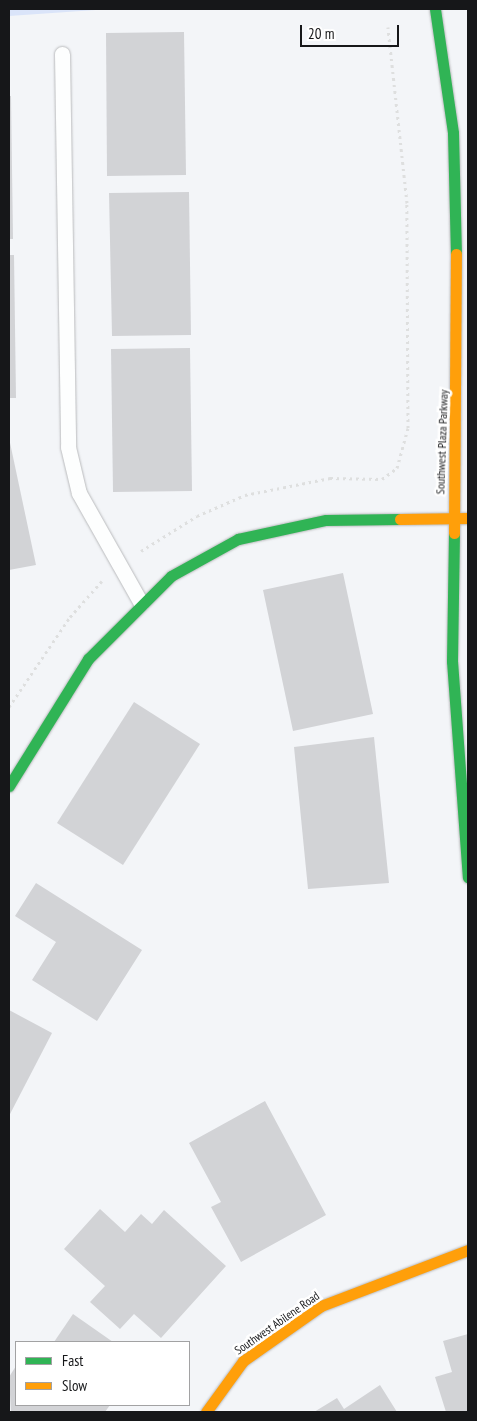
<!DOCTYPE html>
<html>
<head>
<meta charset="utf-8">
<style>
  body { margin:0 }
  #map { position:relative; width:477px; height:1421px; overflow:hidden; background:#f3f5f8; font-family:"PT Sans Narrow",sans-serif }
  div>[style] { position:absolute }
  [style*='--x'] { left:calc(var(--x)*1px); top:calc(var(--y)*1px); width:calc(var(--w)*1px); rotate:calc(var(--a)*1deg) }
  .green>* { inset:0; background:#dae4f9 }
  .building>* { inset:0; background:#d2d3d6 }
  .path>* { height:3px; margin-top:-1.5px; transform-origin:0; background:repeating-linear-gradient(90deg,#dedfdf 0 2.5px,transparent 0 6.5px) }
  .roads { filter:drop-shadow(0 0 1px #babbbd) drop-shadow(0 0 1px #babbbd) }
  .lane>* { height:15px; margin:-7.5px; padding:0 7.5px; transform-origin:7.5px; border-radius:7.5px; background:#fdfefe }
  .fast>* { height:11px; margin:-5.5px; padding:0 5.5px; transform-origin:5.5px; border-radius:5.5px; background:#30b455 }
  .slow>* { height:11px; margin:-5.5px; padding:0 5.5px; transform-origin:5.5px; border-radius:5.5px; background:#ff9f0a }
  span { translate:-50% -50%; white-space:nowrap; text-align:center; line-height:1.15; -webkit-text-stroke:5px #fff; paint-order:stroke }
  .street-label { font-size:12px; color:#161719 }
  .frame { position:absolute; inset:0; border:10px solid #161719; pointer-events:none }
  .legend { position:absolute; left:15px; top:1341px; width:175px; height:65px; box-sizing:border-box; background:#fff; border:1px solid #a2a2a3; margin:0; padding:6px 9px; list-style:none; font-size:15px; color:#161719 }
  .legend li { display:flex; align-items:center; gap:10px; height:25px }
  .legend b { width:25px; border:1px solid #a2a2a3 }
  .scale { position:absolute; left:300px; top:25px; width:99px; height:22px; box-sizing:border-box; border:2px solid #161719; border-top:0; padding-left:6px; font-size:15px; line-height:18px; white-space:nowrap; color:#161719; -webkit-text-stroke:4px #fff; paint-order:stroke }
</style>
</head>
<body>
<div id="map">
  <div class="green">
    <div style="clip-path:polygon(9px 9px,110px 9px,9px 16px)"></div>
  </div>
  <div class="building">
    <div style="clip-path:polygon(184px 32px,186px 175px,107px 176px,106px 33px)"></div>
    <div style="clip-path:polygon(9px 96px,11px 96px,13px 239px,9px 239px)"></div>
    <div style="clip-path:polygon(189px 192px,191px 335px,112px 336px,109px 193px)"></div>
    <div style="clip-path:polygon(9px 255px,14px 255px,16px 398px,9px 398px)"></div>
    <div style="clip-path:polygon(190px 348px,192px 491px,113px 492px,111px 349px)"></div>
    <div style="clip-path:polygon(9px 438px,36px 565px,9px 570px)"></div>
    <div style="clip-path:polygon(343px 573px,373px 714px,293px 731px,263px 590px)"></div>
    <div style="clip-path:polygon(134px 702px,200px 744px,123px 865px,57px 823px)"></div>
    <div style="clip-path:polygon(374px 737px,389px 883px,308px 889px,294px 747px)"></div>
    <div style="clip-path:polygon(36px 883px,142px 950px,97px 1021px,32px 980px,56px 942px,15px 916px)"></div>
    <div style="clip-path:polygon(9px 1010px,52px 1033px,9px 1116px)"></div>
    <div style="clip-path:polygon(265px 1101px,326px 1215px,241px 1262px,211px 1207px,221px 1202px,189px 1143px)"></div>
    <div style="clip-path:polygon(100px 1209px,125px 1232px,141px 1214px,152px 1224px,164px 1210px,226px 1266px,161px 1338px,134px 1314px,120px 1329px,90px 1302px,105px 1286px,64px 1249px)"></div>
    <div style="clip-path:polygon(73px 1314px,113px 1342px,54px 1342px)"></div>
    <div style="clip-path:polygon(468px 1334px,468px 1412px,446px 1412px,435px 1377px,452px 1372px,443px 1341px)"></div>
    <div style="clip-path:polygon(16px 1366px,16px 1405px,110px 1405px,105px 1412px,11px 1412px,9px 1377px)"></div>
    <div style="clip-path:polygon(380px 1385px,397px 1412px,314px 1412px,337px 1398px,344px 1409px)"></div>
  </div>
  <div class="path">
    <div style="--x:141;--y:551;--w:66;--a:-32"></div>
    <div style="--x:197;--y:516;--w:52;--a:-23.6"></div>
    <div style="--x:245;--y:495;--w:87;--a:-11.3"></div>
    <div style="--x:330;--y:478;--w:52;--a:1.1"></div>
    <div style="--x:382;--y:479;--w:19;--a:-36"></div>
    <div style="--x:397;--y:468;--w:41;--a:-74.6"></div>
    <div style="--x:408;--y:428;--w:225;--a:-90.3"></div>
    <div style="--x:407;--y:203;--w:177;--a:-96.2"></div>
    <div style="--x:9;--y:707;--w:109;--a:-55.9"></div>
    <div style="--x:70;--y:617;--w:48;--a:-48.4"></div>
  </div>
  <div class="roads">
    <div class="lane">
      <div style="--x:62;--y:54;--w:393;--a:89.1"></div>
      <div style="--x:68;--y:447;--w:47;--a:76.6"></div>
      <div style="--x:79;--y:493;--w:126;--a:60.6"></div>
    </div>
    <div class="fast">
      <div style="--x:435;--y:9;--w:125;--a:81.7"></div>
      <div style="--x:453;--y:133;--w:121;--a:88.6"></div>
      <div style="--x:454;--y:533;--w:128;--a:90.9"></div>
      <div style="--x:452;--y:661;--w:217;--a:85.8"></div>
      <div style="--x:9;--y:786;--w:150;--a:-58.1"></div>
      <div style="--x:88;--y:659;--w:117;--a:-45"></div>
      <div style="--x:171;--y:576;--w:77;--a:-28.9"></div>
      <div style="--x:238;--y:539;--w:90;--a:-12.2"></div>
      <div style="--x:326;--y:520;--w:74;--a:-0.8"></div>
    </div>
    <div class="slow">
      <div style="--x:400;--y:519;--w:68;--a:-0.8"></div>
      <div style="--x:454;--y:533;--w:279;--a:-89.6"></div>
      <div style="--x:206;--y:1412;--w:63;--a:-54"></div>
      <div style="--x:243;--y:1361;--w:95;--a:-35.2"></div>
      <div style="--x:321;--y:1306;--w:157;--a:-20.9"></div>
    </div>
  </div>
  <div class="street-label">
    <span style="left:442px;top:442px;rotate:-88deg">Southwest Plaza Parkway</span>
    <span style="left:277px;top:1323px;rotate:-35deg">Southwest Abilene Road</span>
  </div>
  <div class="frame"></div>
  <ul class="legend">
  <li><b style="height:6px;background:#30b455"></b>Fast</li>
  <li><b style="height:6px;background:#ff9f0a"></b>Slow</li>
  </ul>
  <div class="scale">20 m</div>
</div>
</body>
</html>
